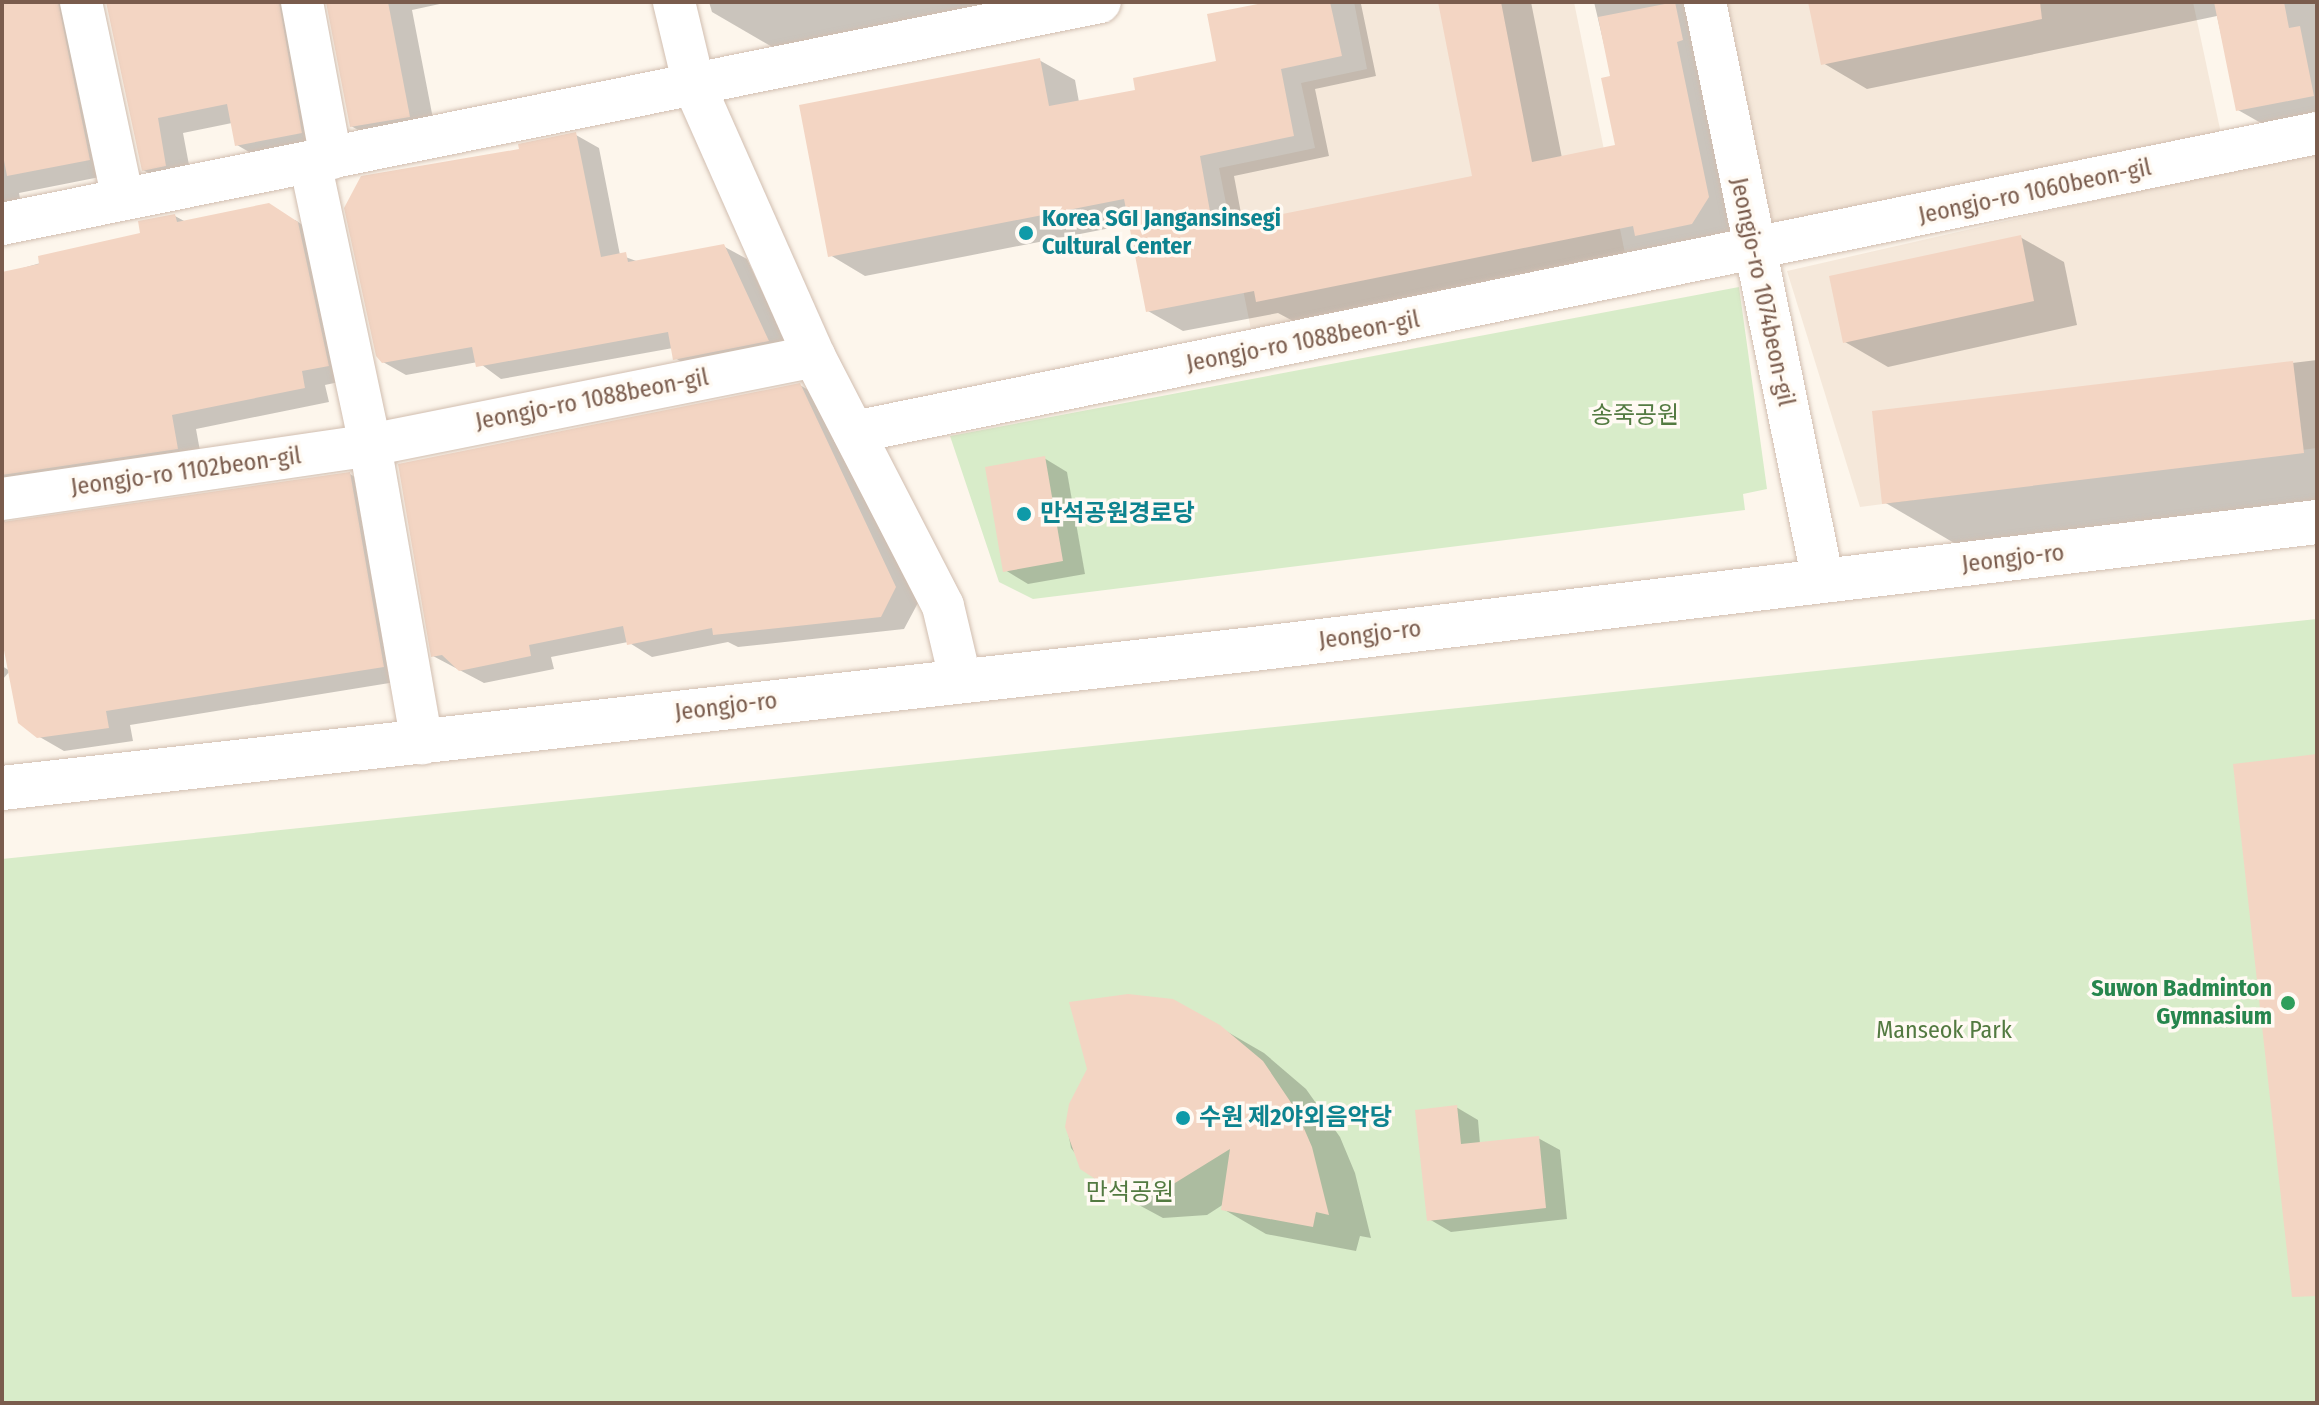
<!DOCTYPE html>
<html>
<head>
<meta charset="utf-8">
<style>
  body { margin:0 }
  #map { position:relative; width:2319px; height:1405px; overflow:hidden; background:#fdf6ec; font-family:"Fira Sans Condensed","Noto Sans KR",sans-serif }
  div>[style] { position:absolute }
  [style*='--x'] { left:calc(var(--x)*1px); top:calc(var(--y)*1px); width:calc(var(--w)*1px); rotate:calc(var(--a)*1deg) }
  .residential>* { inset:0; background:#f5e8da }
  .green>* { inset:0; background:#d8ecc9 }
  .shadow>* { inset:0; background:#0003 }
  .building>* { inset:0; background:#f3d5c3 }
  .roads { filter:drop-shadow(0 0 2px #d1beb0) drop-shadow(0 0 2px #d1beb0) }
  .street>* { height:42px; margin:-21px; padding:0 21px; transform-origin:21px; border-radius:21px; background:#fff }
  .secondary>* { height:44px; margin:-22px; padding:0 22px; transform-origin:22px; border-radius:22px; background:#fff }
  .dots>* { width:22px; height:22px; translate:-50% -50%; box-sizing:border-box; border:4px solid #fffaf3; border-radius:50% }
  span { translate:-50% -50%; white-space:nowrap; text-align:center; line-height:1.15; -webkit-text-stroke:7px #fffaf3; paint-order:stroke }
  .street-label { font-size:24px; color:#7a5c4d }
  .culture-label { font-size:24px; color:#0d838f; font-weight:700 }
  .left { translate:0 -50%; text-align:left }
  .park-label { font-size:24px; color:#537a41 }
  .leisure-label { font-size:24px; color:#27864d; font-weight:700 }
  .right { translate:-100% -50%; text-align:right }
  .frame { position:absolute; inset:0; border:4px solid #7a5c4d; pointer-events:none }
</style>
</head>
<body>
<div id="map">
  <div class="residential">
    <div style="clip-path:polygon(1354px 2px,1574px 2px,1629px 273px,1255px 350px,1219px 168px,1315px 148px,1301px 83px,1367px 69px)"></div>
    <div style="clip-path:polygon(1714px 2px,2193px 2px,2223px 143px,1764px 240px)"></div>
    <div style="clip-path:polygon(2317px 150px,2317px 448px,1860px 507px,1787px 271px)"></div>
  </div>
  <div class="green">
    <div style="clip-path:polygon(1739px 287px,1767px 489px,1743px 494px,1745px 510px,1033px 599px,999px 582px,950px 436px)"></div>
    <div style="clip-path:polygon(2317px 619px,2317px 1403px,2px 1403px,2px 859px)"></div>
  </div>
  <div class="shadow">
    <div style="clip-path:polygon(2px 2px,89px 2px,115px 174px,19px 193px,22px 210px,2px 214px)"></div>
    <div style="clip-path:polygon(108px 2px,313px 2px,327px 147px,263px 160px,237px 145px,232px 123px,183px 133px,192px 181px,170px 185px,143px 170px)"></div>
    <div style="clip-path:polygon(328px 2px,449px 2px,412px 10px,435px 129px,378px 141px,351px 126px)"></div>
    <div style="clip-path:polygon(709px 2px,1016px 2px,779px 51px,712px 12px)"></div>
    <div style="clip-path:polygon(1278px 2px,1361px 4px,1376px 76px,1315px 89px,1329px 156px,1234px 176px,1243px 224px,1474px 177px,1440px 2px,1531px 2px,1562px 158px,1617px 146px,1612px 78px,1594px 2px,1698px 2px,1744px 218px,1728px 244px,1293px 321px,1278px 313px,1183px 331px,1148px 311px,1131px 224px,865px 276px,830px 255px,1039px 60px,1075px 80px,1079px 102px,1138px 91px,1219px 63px)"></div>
    <div style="clip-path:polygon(1810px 2px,2317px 2px,2317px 129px,2282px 135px,2238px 110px,2217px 16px,1867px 89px,1823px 63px)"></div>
    <div style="clip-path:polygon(576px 135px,599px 148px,620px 255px,639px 262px,723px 246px,747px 259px,791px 353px,698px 372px,675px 358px,673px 348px,501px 379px,478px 362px,406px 375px,383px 362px,521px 150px)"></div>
    <div style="clip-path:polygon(175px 216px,186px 222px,295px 220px,323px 238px,353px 379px,325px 385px,329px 402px,196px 429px,202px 462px,3px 519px,7px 525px,350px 474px,375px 489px,408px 680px,130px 725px,133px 741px,64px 751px,38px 736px,2px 631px,2px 274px,142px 234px)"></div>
    <div style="clip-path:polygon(2020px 237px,2064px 262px,2077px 325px,1888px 367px,1845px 342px)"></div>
    <div style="clip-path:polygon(2317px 360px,2317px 504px,1961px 547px,1884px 502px,1874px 413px)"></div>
    <div style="clip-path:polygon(800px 385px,823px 399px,919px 601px,904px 629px,738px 647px,728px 642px,652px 657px,628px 642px,551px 657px,554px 669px,484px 683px,433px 656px)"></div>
    <div style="clip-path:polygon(1044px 458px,1067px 472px,1085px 574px,1028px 584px,1005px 570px)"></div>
    <div style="clip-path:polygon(2px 666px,10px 671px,2px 680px)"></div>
    <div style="clip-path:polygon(1219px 1027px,1264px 1053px,1306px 1089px,1340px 1137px,1355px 1173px,1371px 1238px,1360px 1236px,1356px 1251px,1266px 1234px,1223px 1209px,1224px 1204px,1207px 1215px,1163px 1218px,1098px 1183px,1071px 1148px,1067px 1127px)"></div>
    <div style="clip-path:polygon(1456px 1107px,1478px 1120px,1480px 1144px,1538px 1138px,1560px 1150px,1567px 1219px,1451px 1232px,1429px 1219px)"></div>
  </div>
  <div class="building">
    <div style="clip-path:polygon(2px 2px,58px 2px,90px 160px,7px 176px,2px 150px)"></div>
    <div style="clip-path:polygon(106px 2px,279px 2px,302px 133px,235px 146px,227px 104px,158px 118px,166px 166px,142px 171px)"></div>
    <div style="clip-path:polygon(326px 2px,388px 2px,410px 117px,350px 127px)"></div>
    <div style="clip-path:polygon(1268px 2px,1330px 2px,1342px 56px,1281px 69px,1294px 136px,1200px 156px,1213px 228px,1472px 176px,1438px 2px,1501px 2px,1532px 162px,1615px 145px,1601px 78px,1610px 76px,1598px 17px,1675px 2px,1683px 40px,1677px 42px,1709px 197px,1692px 224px,1635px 236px,1633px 226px,1256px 302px,1254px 291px,1146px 312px,1124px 199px,828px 257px,799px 105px,1040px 58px,1049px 106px,1135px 90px,1133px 78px,1216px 61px,1207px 14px)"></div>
    <div style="clip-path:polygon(1808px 2px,2040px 2px,2042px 19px,1821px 65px)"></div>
    <div style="clip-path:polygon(2214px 2px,2284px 2px,2289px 28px,2300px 26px,2314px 96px,2236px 111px)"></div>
    <div style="clip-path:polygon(576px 132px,601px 257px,626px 252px,628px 262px,724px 244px,769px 341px,673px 360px,668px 332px,476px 367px,472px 347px,382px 363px,376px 356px,344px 208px,361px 176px,519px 149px,518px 144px)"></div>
    <div style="clip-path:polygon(269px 203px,298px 222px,329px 366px,302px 371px,305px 388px,172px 415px,178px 449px,2px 475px,2px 272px,39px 264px,38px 256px,140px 233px,138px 221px,175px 214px,177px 222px)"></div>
    <div style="clip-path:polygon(2021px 235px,2034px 301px,1843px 343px,1829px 276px)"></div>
    <div style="clip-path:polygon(2293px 361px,2304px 453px,1882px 504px,1872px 411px)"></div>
    <div style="clip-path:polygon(800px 383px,896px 587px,881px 617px,713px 635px,712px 628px,627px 645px,623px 626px,529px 645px,531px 656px,459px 671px,442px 655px,431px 657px,398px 464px)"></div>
    <div style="clip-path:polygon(1045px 456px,1063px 561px,1003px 572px,985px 467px)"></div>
    <div style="clip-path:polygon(350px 472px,384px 667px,106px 711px,109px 728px,37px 738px,18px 723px,2px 640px,2px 522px)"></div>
    <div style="clip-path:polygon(2317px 754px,2317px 1296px,2292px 1297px,2233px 764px)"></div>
    <div style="clip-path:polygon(1128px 994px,1173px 999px,1220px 1025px,1263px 1061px,1296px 1110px,1312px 1147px,1329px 1215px,1316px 1212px,1313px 1227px,1221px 1210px,1230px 1149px,1162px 1191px,1140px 1196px,1118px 1194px,1080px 1169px,1065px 1127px,1069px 1104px,1087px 1069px,1069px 1002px)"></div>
    <div style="clip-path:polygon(1457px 1105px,1461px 1144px,1539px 1136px,1546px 1208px,1427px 1221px,1415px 1110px)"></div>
  </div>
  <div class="roads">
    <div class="street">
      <div style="--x:81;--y:2;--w:201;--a:78"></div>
      <div style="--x:302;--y:2;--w:159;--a:79.5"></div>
      <div style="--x:674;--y:2;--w:85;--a:76.5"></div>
      <div style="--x:694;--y:85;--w:296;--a:66.1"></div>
      <div style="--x:814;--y:356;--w:281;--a:62.7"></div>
      <div style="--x:943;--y:606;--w:74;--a:76.7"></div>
      <div style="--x:1705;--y:2;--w:591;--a:78.48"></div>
      <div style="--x:310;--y:162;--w:289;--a:78"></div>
      <div style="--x:370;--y:445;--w:303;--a:80.1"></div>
      <div style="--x:2;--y:224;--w:1120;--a:-11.43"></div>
      <div style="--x:854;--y:432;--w:1493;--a:-11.55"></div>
      <div style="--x:2;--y:499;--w:372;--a:-8.3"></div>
      <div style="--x:370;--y:445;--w:453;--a:-11.3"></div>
    </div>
    <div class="secondary">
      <div style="--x:2;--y:788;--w:1251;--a:-6.34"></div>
      <div style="--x:1245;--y:650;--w:1080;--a:-6.81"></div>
    </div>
  </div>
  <div class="dots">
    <div style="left:1026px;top:233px;background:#0f9aa8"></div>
    <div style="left:1024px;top:514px;background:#0f9aa8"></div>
    <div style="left:2288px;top:1003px;background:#2e9e5b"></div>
    <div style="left:1183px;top:1118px;background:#0f9aa8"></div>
  </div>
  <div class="street-label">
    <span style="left:2035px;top:192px;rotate:-12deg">Jeongjo-ro 1060beon-gil</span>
    <span style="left:1762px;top:292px;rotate:78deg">Jeongjo-ro 1074beon-gil</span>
    <span style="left:1303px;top:342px;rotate:-11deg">Jeongjo-ro 1088beon-gil</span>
    <span style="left:592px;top:400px;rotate:-11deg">Jeongjo-ro 1088beon-gil</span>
    <span style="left:186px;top:472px;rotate:-8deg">Jeongjo-ro 1102beon-gil</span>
    <span style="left:2013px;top:559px;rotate:-7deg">Jeongjo-ro</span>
    <span style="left:1370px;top:635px;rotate:-7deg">Jeongjo-ro</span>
    <span style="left:726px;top:707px;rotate:-7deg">Jeongjo-ro</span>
  </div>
  <div class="culture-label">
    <span class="left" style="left:1042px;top:233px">Korea SGI Jangansinsegi<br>Cultural Center</span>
    <span class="left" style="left:1040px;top:514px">만석공원경로당</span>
    <span class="left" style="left:1199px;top:1118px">수원 제2야외음악당</span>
  </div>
  <div class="park-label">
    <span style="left:1635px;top:416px">송죽공원</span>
    <span style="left:1944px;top:1031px">Manseok Park</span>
    <span style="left:1130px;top:1193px">만석공원</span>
  </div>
  <div class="leisure-label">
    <span class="right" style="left:2272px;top:1003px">Suwon Badminton<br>Gymnasium</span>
  </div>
  <div class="frame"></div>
</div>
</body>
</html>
